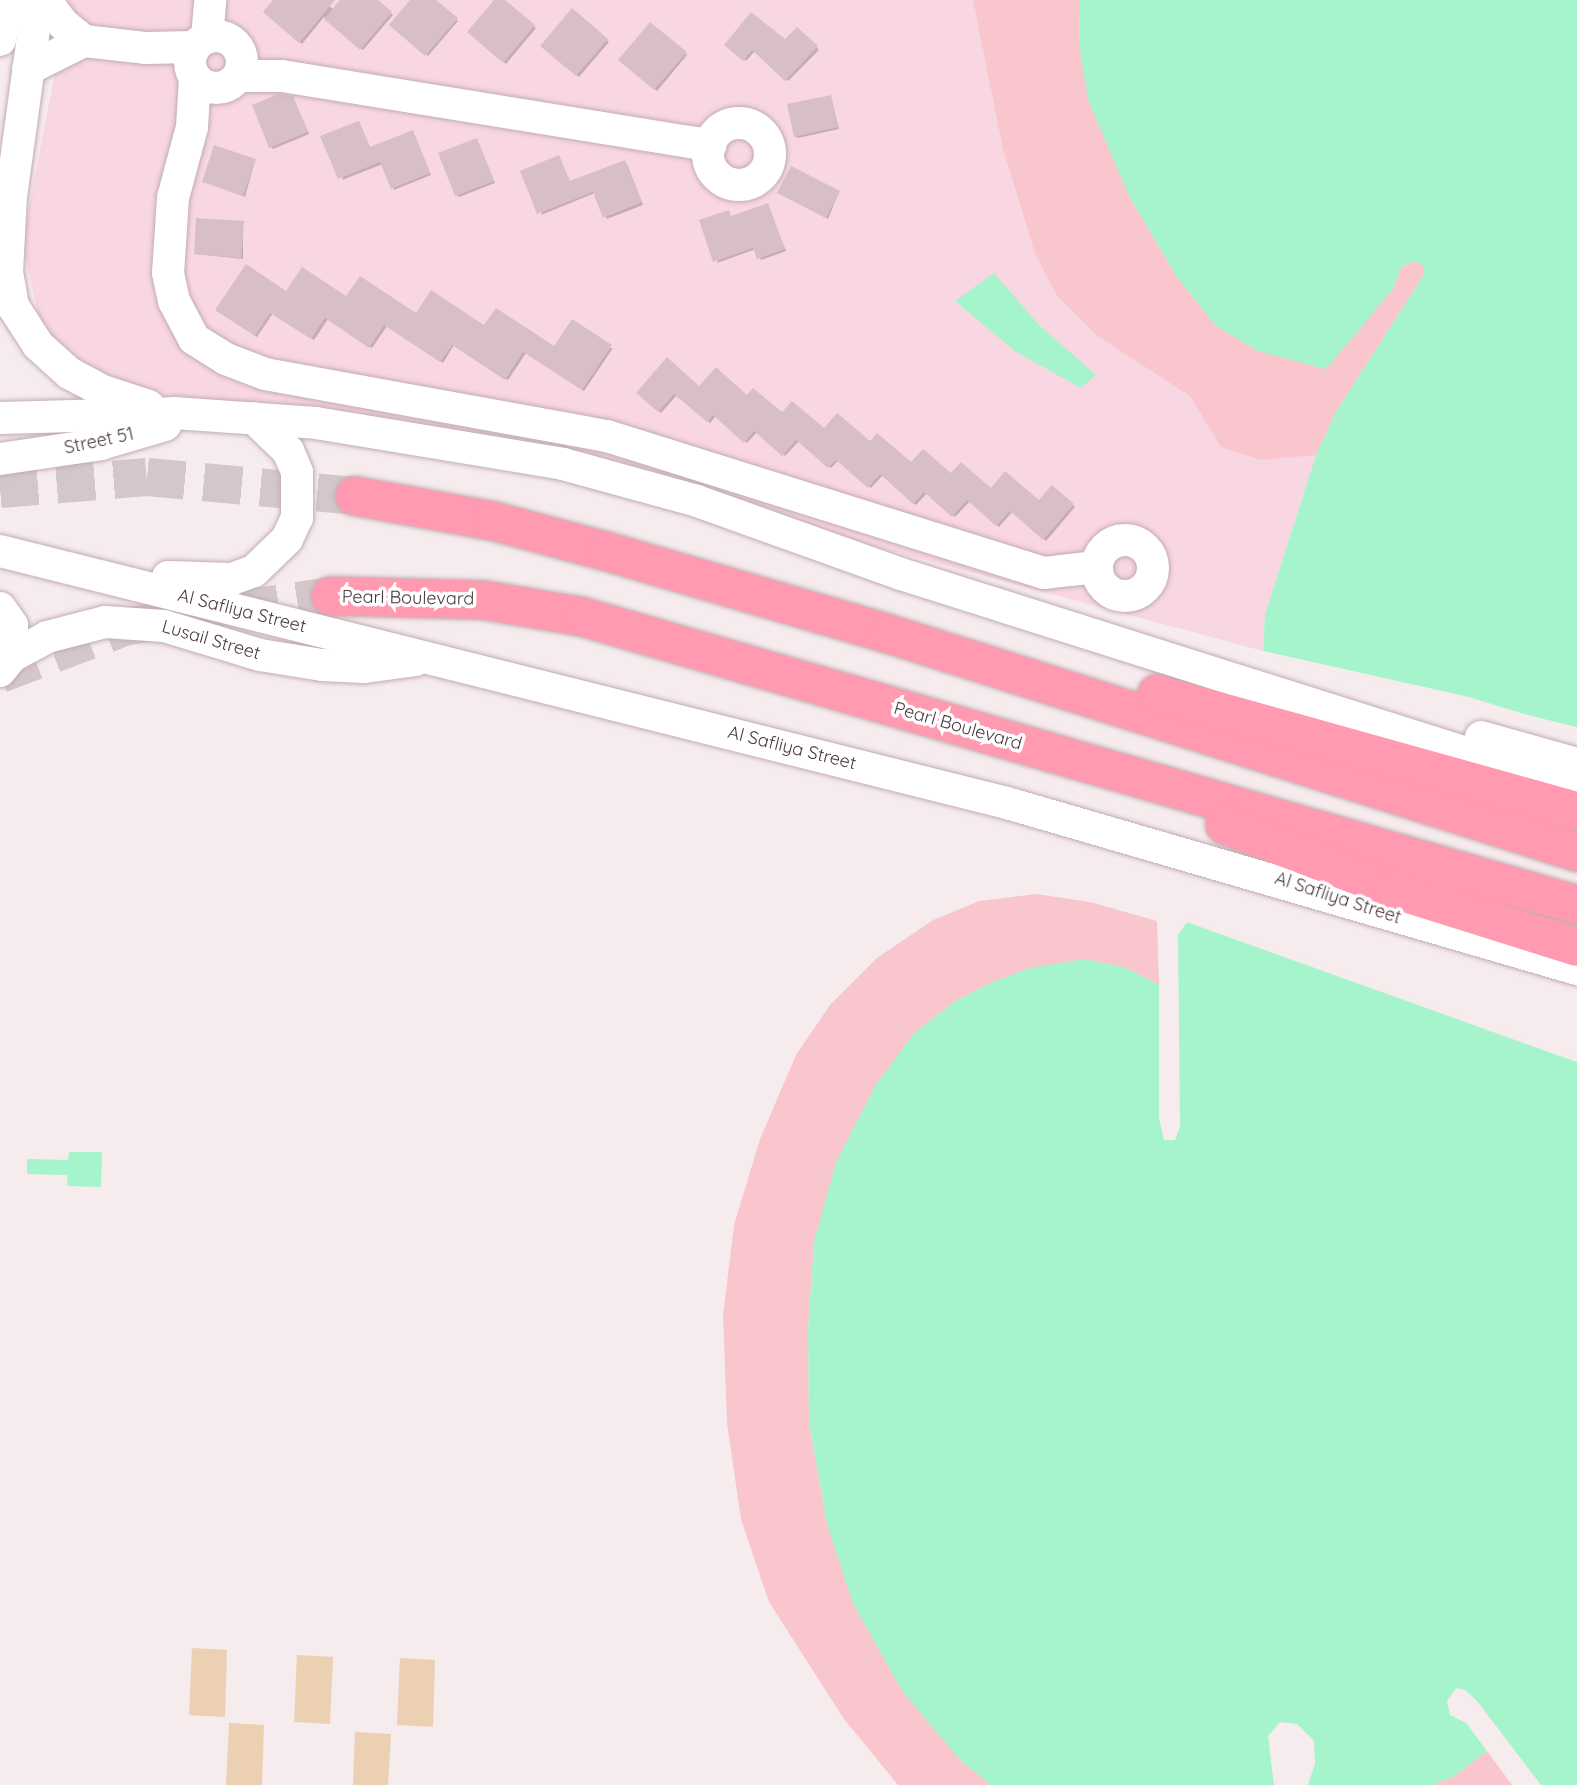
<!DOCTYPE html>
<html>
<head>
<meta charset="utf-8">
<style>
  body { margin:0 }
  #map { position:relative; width:1577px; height:1785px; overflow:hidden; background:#f6ebed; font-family:Quicksand,sans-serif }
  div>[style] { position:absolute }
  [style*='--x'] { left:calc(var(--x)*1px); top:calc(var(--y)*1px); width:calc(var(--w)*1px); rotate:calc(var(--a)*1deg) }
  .commercial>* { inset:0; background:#f8d6e2 }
  .green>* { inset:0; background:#ebd0b2 }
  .sand>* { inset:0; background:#fac6ce }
  .water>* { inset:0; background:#a6f4cb }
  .pier>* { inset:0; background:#f6ebed }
  .shadow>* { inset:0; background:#0003 }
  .building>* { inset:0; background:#d8bfc7 }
  .major-tunnel>* { height:38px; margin-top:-19px; transform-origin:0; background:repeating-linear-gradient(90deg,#d4c7ca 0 38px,transparent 0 57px) }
  .roads { filter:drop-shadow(0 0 2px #c2acb2) drop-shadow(0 0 2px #c2acb2) }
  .minor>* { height:32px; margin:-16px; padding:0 16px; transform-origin:16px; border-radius:16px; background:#fff }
  .minor>.ring { margin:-16px; padding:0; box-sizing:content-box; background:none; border:32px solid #fff; border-radius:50% }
  .major>* { height:38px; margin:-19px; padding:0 19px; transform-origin:19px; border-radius:19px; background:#ff9ab0 }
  span { translate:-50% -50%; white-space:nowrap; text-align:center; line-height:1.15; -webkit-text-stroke:7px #fff; paint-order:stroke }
  .street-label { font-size:18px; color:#4a383e }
</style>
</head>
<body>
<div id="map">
  <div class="commercial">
    <div style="clip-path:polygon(69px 0,1080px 0,1079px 45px,1130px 198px,1177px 277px,1216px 326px,1393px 289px,1401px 267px,1423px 276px,1337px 410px,1316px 455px,1265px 615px,1263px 651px,758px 515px,171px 398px,105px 378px,54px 347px,38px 314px,22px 243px)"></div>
  </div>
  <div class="green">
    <div style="clip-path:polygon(192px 1648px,227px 1650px,225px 1717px,189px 1715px)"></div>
    <div style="clip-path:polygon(297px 1655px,333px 1657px,330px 1724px,294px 1722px)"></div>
    <div style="clip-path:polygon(400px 1658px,435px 1660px,433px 1727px,397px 1725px)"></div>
    <div style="clip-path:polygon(229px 1723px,264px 1725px,262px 1785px,226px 1785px)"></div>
    <div style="clip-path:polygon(355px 1732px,391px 1734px,388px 1785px,353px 1785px)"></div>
  </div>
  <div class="sand">
    <div style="clip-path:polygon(973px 0,1080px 0,1079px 45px,1130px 198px,1177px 277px,1216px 326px,1258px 351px,1393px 289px,1401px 267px,1414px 261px,1423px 265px,1423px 276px,1337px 410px,1316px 455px,1261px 460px,1221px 447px,1190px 396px,1096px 335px,1058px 297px,1036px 256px,1003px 149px)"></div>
    <div style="clip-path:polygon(1036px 894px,1090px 902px,1157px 921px,1159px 985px,1124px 967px,990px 983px,954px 1002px,915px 1032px,814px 1242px,808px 1330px,809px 1423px,827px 1524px,960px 1760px,991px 1785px,898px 1785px,844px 1719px,769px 1602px,741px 1519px,727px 1423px,723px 1316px,734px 1225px,760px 1139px,796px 1055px,830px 1005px,877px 958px,933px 920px,979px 901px)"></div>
    <div style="clip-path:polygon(1487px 1751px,1512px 1785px,1432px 1785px,1453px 1777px)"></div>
  </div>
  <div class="water">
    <div style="clip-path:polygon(1080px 0,1577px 0,1577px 727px,1263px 651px,1265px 615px,1316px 455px,1337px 410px,1423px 276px,1423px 265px,1414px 261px,1401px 267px,1393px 289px,1326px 369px,1258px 351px,1216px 326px,1177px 277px,1130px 198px,1088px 100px,1079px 45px)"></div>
    <div style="clip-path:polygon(994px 273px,1039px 325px,1096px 375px,1081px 388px,1016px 352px,955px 301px)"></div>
    <div style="clip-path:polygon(1187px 922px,1577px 1062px,1577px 1785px,1541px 1785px,1477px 1701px,1465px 1690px,1456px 1688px,1447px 1701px,1450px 1715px,1466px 1723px,1487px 1751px,1453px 1777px,1432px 1785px,1308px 1785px,1315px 1764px,1314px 1741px,1297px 1724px,1280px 1722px,1268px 1736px,1274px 1785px,991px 1785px,960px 1760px,903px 1692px,853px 1604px,827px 1524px,809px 1423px,808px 1330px,814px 1242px,836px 1162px,875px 1086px,915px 1032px,954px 1002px,990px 983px,1030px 968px,1084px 959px,1124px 967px,1159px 985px,1159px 1118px,1164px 1140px,1175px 1140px,1180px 1126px,1178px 935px)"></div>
    <div style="clip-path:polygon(69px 1152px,102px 1152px,101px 1187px,68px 1186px,67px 1175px,27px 1174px,27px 1159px,68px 1160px)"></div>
  </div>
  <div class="pier">
    <div style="clip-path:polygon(1263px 651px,1469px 697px,1577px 730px,1262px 654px)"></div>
    <div style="clip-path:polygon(1188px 918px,1577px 1058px,1577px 1062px,1187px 922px)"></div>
  </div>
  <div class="shadow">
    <div style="clip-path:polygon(275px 0,323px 0,334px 10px,342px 0,375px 0,393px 15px,363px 50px,324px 17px,302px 44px,265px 12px)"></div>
    <div style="clip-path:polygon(413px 0,434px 0,458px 21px,428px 56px,391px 25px)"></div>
    <div style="clip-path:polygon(496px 0,503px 0,536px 28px,506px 64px,469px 32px)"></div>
    <div style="clip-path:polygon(572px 11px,609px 42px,579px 77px,542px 46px)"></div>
    <div style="clip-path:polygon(650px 24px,687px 55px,657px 91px,620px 60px)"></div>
    <div style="clip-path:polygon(797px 29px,819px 50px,788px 81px,755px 51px,746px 61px,726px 45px,785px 42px)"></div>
    <div style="clip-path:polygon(831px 97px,839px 129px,798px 138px,795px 136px)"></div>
    <div style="clip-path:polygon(293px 98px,309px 134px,273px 149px,271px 147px)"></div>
    <div style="clip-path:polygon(359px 123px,371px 149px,414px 134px,431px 175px,394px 190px,383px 164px,342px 180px)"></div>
    <div style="clip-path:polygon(478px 142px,495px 183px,459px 197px,457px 195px)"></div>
    <div style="clip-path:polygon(559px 157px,570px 183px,627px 164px,643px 205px,607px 219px,595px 193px,541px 215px)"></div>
    <div style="clip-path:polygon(255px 161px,245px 197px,204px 181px)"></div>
    <div style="clip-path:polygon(839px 192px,828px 219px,779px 193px)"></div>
    <div style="clip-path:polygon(767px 205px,786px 251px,761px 260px,756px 249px,717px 263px,732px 218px)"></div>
    <div style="clip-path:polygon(243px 223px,243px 259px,195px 254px)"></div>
    <div style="clip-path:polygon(287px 293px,346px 299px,485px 328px,555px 348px,613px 348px,584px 391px,526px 353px,508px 380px,454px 345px,443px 363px,387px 326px,372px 348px,328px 319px,314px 340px,273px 313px,257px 337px,219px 312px)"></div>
    <div style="clip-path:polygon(700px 388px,747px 397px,824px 431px,870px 444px,911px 464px,991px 490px,1039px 503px,1052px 487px,1075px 507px,1046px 541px,1013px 511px,999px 527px,970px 501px,955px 517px,927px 493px,916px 505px,883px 475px,871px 488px,839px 460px,831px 468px,799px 441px,785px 456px,757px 432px,747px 443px,716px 416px,710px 423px,677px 395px,661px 413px,638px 393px)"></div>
  </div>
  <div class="building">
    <div style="clip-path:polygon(273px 0,335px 0,299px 43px,263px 12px)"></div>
    <div style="clip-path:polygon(340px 0,378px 0,392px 12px,360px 50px,324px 19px)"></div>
    <div style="clip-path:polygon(410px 0,436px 0,458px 18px,425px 56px,389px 25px)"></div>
    <div style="clip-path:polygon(494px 0,505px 0,535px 25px,503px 63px,467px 32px)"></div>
    <div style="clip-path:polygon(572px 8px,608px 39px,576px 76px,540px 46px)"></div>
    <div style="clip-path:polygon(751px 12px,785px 39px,797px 27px,818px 46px,785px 81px,752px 50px,743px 61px,724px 45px)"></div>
    <div style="clip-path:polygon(650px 22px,687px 52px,654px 90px,618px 60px)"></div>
    <div style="clip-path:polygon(278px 94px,293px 96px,308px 132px,269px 148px,252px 105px)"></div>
    <div style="clip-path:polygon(831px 95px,838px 127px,794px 137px,787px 104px)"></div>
    <div style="clip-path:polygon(359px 121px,370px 147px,413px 130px,430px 173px,391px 189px,380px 162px,338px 179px,320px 136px)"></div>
    <div style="clip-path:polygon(477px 138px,494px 181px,455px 196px,438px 153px)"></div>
    <div style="clip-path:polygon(214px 145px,256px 159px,243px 196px,202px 182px)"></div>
    <div style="clip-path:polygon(559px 155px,570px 181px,625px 160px,642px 202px,603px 218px,593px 192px,537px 214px,520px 171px)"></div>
    <div style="clip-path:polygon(791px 166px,840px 191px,826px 218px,777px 193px)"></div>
    <div style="clip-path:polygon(768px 203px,785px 249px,757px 259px,753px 248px,713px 262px,699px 220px,729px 210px,731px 216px)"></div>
    <div style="clip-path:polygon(196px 218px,244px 221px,241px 258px,194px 254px)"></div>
    <div style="clip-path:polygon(246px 264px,286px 291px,302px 267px,346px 296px,360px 276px,416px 313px,431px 290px,484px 325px,496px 308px,554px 346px,572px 319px,612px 345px,582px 390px,523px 352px,505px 380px,452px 345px,440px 362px,384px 325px,369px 348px,325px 318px,311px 339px,270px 313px,255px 336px,215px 310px)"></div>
    <div style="clip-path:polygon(667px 357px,699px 386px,716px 367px,747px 395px,753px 388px,782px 412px,792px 401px,824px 428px,837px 413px,870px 441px,877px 433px,911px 462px,923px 449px,951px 473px,961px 462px,991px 488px,1005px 471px,1039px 500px,1052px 485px,1074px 504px,1043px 540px,1010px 511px,996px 526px,967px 500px,952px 517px,924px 492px,913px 504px,880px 474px,868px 488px,836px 460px,828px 468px,796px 440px,782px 456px,754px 431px,744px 443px,713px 415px,707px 422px,674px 394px,658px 412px,636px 393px)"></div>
  </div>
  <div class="major-tunnel">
    <div style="--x:0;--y:489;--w:147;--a:-4.7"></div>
    <div style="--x:147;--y:477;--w:209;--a:5.2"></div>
    <div style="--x:0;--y:674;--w:137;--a:-20.6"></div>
    <div style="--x:128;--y:626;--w:205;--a:-8.4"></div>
  </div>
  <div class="roads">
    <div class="minor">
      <div style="--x:38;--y:0;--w:198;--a:97.8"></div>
      <div style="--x:11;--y:196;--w:76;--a:93"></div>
      <div style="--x:7;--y:272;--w:35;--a:80"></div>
      <div style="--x:13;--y:306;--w:46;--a:57.3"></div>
      <div style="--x:38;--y:345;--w:42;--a:42.1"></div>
      <div style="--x:69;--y:373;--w:38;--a:28"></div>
      <div style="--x:103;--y:391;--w:48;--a:18.1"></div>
      <div style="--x:45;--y:0;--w:30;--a:53"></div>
      <div style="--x:63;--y:24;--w:27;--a:39"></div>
      <div class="ring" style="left:190px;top:36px;width:20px;height:20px"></div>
      <div style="--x:207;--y:38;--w:38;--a:-85"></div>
      <div style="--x:0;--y:40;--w:41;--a:-78.7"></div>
      <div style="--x:28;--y:69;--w:63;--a:-26.6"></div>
      <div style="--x:84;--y:41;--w:61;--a:6.5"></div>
      <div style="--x:145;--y:48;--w:50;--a:-1.1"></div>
      <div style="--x:238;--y:76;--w:44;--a:0"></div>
      <div style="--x:282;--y:76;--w:434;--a:9.2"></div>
      <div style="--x:195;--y:77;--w:50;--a:93.4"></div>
      <div style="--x:192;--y:127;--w:73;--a:105"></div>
      <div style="--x:173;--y:198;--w:75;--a:93.8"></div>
      <div style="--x:168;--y:273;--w:29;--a:78"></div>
      <div style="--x:174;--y:301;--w:43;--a:62.2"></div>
      <div style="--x:194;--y:339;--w:38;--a:32"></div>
      <div style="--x:226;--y:359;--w:42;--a:21"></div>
      <div style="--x:265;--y:374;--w:348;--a:10.3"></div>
      <div style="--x:607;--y:436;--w:458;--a:17.4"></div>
      <div style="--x:1044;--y:573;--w:53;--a:-6.5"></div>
      <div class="ring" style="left:708px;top:123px;width:30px;height:30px"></div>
      <div style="--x:0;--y:418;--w:174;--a:-1.6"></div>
      <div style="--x:174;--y:413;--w:142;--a:4"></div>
      <div style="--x:316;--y:423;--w:250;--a:9.4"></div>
      <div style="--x:563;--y:464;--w:139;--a:15.4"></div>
      <div style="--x:697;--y:501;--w:217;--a:19.7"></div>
      <div style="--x:901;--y:574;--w:709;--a:17.57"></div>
      <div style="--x:0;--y:459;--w:102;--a:-8.4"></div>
      <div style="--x:101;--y:444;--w:67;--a:-16.5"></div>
      <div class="ring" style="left:1097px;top:540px;width:24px;height:24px"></div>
      <div style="--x:0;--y:551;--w:1038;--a:14.05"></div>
      <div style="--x:1007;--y:803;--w:594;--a:16.24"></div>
      <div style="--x:168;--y:577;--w:64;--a:1.8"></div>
      <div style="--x:232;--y:579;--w:23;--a:-20"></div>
      <div style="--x:254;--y:571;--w:46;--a:-44.1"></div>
      <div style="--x:287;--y:539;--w:23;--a:-65"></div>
      <div style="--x:297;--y:518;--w:46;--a:-90"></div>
      <div style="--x:297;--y:472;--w:23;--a:-113"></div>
      <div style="--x:288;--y:451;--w:47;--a:-135.9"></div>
      <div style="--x:0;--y:608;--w:21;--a:55"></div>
      <div style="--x:12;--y:625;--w:31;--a:90"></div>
      <div style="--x:0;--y:671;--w:19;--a:-51"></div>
      <div style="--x:12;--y:656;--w:40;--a:-28"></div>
      <div style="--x:47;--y:637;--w:60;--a:-14.5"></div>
      <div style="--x:105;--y:622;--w:59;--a:3.9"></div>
      <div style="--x:164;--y:626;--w:100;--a:16.8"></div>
      <div style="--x:260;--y:655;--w:63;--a:9.2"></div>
      <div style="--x:322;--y:665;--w:42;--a:2.7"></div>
      <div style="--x:364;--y:667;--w:52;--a:-7.7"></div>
      <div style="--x:1481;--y:737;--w:100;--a:15.7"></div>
    </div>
    <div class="major">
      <div style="--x:355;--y:496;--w:140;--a:10.3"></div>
      <div style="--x:493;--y:521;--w:116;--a:15"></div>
      <div style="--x:605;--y:551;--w:296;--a:16.3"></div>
      <div style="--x:889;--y:634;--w:722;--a:17.58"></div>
      <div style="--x:331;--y:596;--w:152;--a:1.5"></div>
      <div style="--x:483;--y:600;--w:101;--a:9.6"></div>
      <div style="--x:583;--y:617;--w:1035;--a:16.16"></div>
      <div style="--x:1157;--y:694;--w:436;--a:15.6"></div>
      <div style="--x:1225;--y:825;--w:180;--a:20.9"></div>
      <div style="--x:1393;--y:889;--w:193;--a:17.5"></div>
    </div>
  </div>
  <div class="street-label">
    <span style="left:99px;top:441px;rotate:-12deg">Street 51</span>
    <span style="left:408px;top:598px;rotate:1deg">Pearl Boulevard</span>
    <span style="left:242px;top:611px;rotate:14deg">Al Safliya Street</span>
    <span style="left:211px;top:640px;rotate:16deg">Lusail Street</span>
    <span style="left:958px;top:726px;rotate:16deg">Pearl Boulevard</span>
    <span style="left:792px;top:748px;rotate:14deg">Al Safliya Street</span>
    <span style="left:1338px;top:898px;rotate:18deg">Al Safliya Street</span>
  </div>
</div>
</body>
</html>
